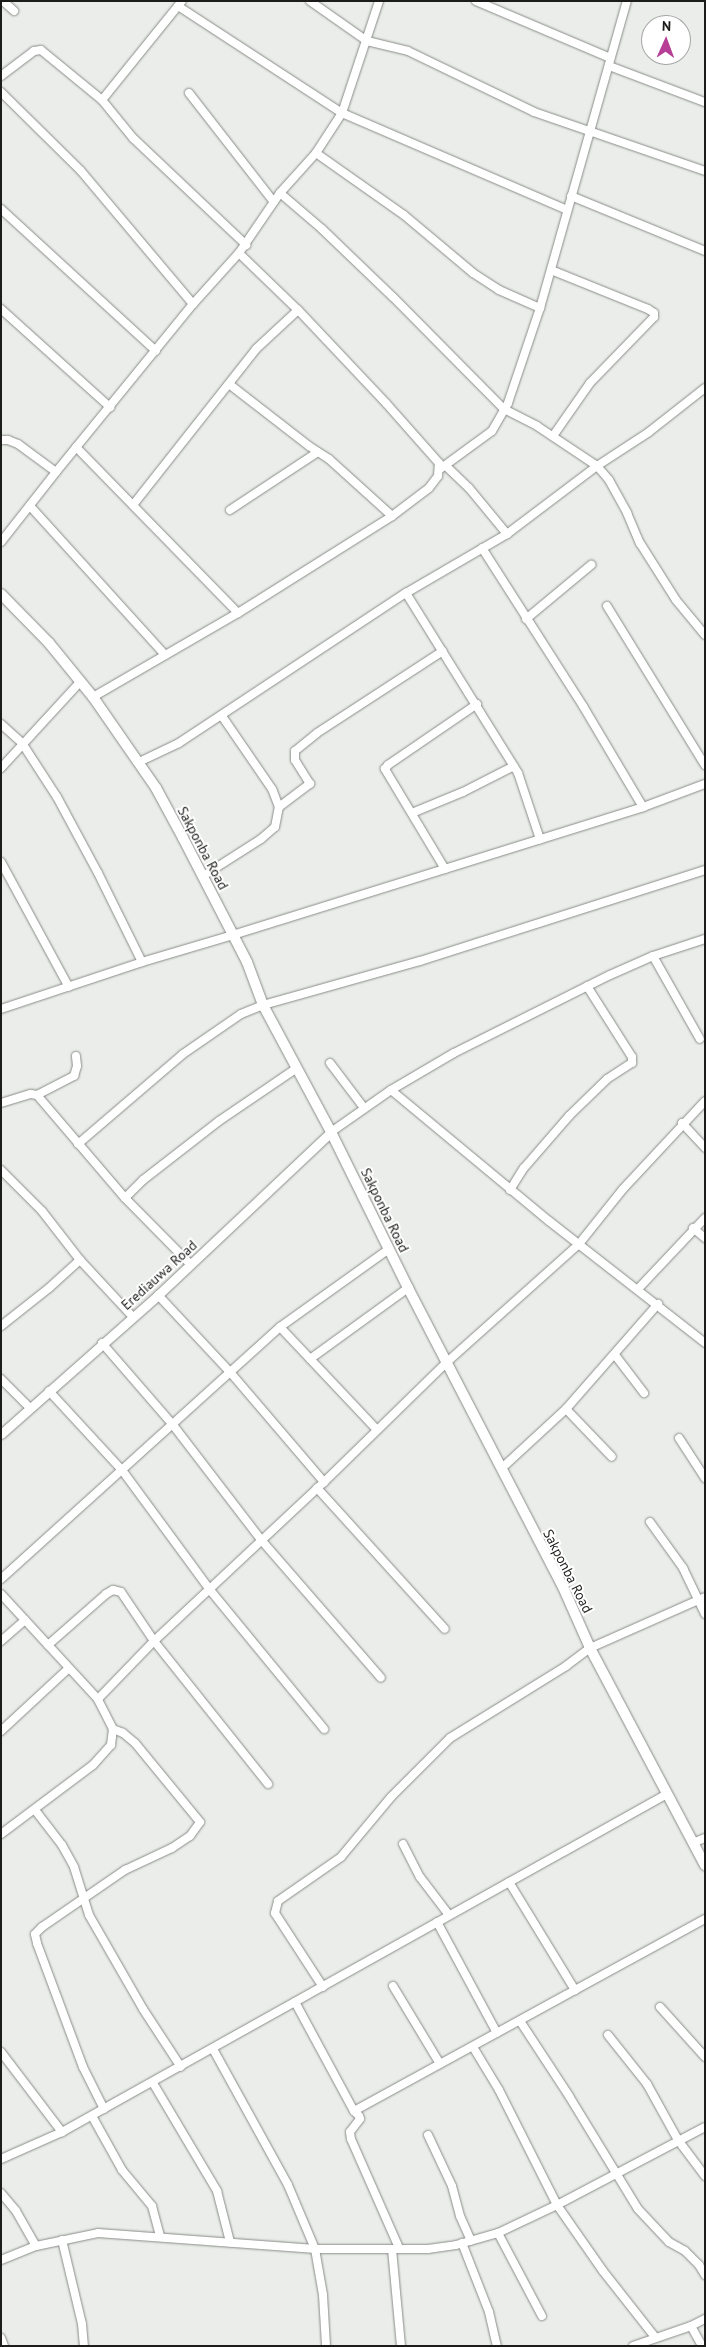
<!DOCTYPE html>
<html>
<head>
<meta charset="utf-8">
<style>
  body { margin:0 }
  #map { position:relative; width:706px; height:2347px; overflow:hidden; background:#eaede9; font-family:"PT Sans",sans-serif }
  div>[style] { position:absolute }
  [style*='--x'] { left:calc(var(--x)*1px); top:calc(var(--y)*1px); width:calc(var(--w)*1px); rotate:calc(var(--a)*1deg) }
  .roads { filter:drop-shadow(0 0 1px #898c88) drop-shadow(0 0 1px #898c88) }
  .minor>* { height:8px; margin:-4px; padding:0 4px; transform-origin:4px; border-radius:4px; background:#fff }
  .tertiary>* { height:9px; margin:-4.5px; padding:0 4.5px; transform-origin:4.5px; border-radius:4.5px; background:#fff }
  .secondary>* { height:10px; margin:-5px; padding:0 5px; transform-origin:5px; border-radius:5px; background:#fff }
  span { translate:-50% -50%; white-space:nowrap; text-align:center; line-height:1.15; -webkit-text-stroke:4px #fff; paint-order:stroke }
  .street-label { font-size:14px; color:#1c1d1b }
  .frame { position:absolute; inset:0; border:2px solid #1c1d1b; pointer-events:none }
  .north { position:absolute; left:641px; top:15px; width:50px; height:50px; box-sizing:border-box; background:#fff; border:1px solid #a4a5a4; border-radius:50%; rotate:2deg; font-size:14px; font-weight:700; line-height:20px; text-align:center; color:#1c1d1b }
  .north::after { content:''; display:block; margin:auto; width:18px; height:22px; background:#b63f95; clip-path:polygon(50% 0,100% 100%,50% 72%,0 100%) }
</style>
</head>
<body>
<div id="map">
  <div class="roads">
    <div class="minor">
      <div style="--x:3;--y:1;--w:15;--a:42"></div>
      <div style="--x:310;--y:1;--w:70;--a:35.1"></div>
      <div style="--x:367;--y:41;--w:42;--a:13.7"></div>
      <div style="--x:408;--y:51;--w:140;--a:25.8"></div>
      <div style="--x:534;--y:112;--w:181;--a:19"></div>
      <div style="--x:476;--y:1;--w:146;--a:23"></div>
      <div style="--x:178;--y:6;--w:196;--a:33.1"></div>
      <div style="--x:342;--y:113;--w:245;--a:23.3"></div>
      <div style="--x:609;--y:66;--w:103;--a:20.6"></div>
      <div style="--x:1;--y:76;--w:41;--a:-37.1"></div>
      <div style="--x:34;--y:51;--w:7;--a:-8"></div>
      <div style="--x:41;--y:50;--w:79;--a:39.3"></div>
      <div style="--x:102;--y:100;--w:49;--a:50.8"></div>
      <div style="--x:133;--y:138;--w:156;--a:43.4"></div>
      <div style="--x:1;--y:92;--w:112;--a:44.6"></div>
      <div style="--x:81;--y:171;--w:174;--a:49.9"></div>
      <div style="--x:189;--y:93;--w:138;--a:52.1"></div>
      <div style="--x:102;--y:100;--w:127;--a:-51.1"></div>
      <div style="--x:316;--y:153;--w:108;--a:35.2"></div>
      <div style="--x:404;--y:215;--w:90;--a:40"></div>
      <div style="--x:473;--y:273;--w:31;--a:33"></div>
      <div style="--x:499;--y:290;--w:45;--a:23.7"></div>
      <div style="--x:280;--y:193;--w:55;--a:40.6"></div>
      <div style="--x:322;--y:229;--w:98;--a:43.8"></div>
      <div style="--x:393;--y:297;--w:158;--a:45.3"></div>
      <div style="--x:504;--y:409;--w:37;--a:27"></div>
      <div style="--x:537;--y:426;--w:72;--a:33.7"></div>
      <div style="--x:597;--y:466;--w:18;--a:49"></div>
      <div style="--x:609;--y:480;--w:38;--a:61"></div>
      <div style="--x:627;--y:513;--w:33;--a:67"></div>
      <div style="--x:640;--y:543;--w:67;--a:57.7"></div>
      <div style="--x:676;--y:600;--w:45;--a:50.4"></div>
      <div style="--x:571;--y:196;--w:145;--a:22.3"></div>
      <div style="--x:1;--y:209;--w:210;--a:42.5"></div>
      <div style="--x:551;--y:270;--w:105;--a:21.9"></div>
      <div style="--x:648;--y:309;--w:7;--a:34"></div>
      <div style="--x:654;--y:313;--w:4;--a:90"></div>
      <div style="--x:654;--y:317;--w:92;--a:134.1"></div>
      <div style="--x:590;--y:383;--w:65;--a:124.9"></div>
      <div style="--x:1;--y:309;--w:147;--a:42"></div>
      <div style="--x:229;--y:384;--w:101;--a:37.8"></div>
      <div style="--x:309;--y:446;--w:24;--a:33"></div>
      <div style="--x:329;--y:459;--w:85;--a:42.1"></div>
      <div style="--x:1;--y:440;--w:7;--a:0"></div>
      <div style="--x:8;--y:440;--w:11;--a:22"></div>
      <div style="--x:18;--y:444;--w:47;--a:36.4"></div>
      <div style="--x:76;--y:447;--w:232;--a:45.7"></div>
      <div style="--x:446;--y:466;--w:32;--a:44"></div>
      <div style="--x:469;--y:488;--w:60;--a:50.4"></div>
      <div style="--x:440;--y:469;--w:64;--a:-36.2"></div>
      <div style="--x:492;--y:431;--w:32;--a:-60"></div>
      <div style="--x:508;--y:403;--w:100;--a:-71.4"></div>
      <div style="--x:540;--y:308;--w:319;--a:-74.2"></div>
      <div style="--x:133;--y:505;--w:199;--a:-51.7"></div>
      <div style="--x:256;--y:349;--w:57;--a:-42.9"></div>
      <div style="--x:30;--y:506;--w:201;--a:47.8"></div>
      <div style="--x:230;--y:510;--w:105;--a:-33.4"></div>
      <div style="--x:1;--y:542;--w:89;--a:-51.8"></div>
      <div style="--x:56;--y:472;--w:217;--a:-50.8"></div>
      <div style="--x:193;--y:304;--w:69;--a:-48"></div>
      <div style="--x:239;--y:253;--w:73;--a:-55.7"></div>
      <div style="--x:280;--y:193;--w:54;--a:-48"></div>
      <div style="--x:316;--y:153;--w:48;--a:-57"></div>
      <div style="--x:342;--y:113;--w:118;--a:-71.7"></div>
      <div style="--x:482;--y:548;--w:188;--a:57.4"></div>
      <div style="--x:583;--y:706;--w:117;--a:59.3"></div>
      <div style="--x:406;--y:593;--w:212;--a:58.1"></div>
      <div style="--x:518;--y:773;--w:70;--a:71.6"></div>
      <div style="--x:607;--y:606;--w:187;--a:58.4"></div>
      <div style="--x:526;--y:619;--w:85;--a:-39.7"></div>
      <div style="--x:93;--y:697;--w:168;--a:-30.1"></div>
      <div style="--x:238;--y:613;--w:182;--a:-32.2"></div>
      <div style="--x:392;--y:516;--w:46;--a:-37.1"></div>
      <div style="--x:429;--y:488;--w:15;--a:-53"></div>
      <div style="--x:438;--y:476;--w:13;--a:-86"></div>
      <div style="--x:439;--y:463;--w:80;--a:-131.5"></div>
      <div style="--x:386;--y:403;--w:128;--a:-133.4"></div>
      <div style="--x:298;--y:310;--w:82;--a:-136"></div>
      <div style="--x:1;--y:724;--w:28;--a:42"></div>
      <div style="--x:22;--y:743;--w:64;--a:57.1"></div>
      <div style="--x:57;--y:797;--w:86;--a:61.7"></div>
      <div style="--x:98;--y:873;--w:99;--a:63.7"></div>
      <div style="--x:139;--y:762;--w:44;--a:-25.4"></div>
      <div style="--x:179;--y:743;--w:272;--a:-33.5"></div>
      <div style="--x:406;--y:593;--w:117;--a:-30.3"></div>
      <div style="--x:507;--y:534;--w:113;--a:-37.1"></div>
      <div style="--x:597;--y:466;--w:62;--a:-33.2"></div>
      <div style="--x:649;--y:432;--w:71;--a:-38.2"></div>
      <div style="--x:1;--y:768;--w:118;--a:-47.4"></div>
      <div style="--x:279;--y:807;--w:39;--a:-37"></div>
      <div style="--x:310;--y:784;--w:28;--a:-122"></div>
      <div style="--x:295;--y:760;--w:9;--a:-90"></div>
      <div style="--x:295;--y:751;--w:28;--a:-39"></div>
      <div style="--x:317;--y:733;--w:150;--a:-33.1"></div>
      <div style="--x:412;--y:813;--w:55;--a:-22.4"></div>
      <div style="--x:463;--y:792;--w:57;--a:-27"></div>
      <div style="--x:1;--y:862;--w:142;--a:61.5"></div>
      <div style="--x:445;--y:869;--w:117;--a:-121"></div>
      <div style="--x:385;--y:769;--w:5;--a:-53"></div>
      <div style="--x:388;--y:765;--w:108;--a:-34.4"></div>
      <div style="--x:203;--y:876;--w:69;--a:-32.5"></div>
      <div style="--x:261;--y:839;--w:18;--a:-41"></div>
      <div style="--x:275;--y:827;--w:20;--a:-79"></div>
      <div style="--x:279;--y:807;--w:19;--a:-111"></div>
      <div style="--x:272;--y:789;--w:88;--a:-124.4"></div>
      <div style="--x:653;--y:956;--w:95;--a:60.5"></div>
      <div style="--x:1;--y:1009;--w:149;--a:-18.4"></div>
      <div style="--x:142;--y:962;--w:95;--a:-16.5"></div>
      <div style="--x:233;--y:935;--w:430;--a:-17.3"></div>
      <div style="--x:643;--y:807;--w:66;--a:-20.4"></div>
      <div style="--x:330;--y:1063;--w:56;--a:52.9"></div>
      <div style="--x:391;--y:1090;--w:73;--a:-30.4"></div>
      <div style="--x:454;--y:1053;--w:174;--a:-26.6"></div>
      <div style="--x:610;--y:975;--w:47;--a:-23.8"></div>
      <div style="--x:653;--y:956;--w:55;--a:-18.1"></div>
      <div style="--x:37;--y:1095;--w:135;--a:49.5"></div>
      <div style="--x:125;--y:1198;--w:94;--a:45.4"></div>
      <div style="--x:1;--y:1103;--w:31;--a:-17"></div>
      <div style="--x:31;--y:1094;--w:6;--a:9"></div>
      <div style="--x:37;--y:1095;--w:42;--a:-27.2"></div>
      <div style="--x:74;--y:1076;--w:10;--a:-73"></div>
      <div style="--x:77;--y:1066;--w:10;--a:-96"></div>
      <div style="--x:682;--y:1123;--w:34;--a:47"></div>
      <div style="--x:331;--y:1132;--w:73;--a:-35"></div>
      <div style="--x:391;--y:1090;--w:205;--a:39.7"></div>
      <div style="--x:549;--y:1221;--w:198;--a:38"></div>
      <div style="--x:78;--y:1144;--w:138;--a:-40.6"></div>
      <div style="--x:183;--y:1054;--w:70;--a:-34.6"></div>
      <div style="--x:241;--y:1014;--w:24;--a:-22"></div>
      <div style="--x:263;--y:1005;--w:163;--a:-15.7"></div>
      <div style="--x:420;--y:961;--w:299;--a:-17.7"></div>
      <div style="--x:1;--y:1170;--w:58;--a:45"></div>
      <div style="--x:42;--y:1211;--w:62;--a:52.2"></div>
      <div style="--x:80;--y:1260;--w:78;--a:47.1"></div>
      <div style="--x:510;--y:1190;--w:26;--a:-58"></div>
      <div style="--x:524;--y:1168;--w:69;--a:-49.1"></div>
      <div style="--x:569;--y:1116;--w:53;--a:-44.2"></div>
      <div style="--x:607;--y:1079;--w:30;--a:-33"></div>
      <div style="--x:632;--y:1063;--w:6;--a:-90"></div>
      <div style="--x:632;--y:1057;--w:84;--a:-122.4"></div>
      <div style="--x:125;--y:1198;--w:25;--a:-45"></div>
      <div style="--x:143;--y:1180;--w:96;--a:-37.8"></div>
      <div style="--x:219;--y:1121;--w:94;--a:-34.2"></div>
      <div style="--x:693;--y:1228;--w:16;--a:40"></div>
      <div style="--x:638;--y:1289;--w:98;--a:-46.7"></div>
      <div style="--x:158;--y:1295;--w:105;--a:46.9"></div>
      <div style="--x:230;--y:1372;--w:145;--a:49.5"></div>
      <div style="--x:1;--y:1326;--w:61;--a:-38.4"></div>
      <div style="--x:49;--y:1288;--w:42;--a:-42.1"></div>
      <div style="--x:280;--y:1327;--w:141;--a:46.7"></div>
      <div style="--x:102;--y:1343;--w:108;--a:49.1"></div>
      <div style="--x:173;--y:1425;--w:146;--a:52.5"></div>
      <div style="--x:262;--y:1541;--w:181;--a:49"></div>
      <div style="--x:615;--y:1355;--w:48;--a:52.7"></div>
      <div style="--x:310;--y:1359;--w:121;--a:-35.9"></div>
      <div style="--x:1;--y:1379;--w:41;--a:45"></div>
      <div style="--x:49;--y:1391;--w:108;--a:47.3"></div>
      <div style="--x:122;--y:1470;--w:149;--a:53.7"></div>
      <div style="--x:210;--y:1590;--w:180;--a:50.6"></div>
      <div style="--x:566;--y:1409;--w:66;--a:46.2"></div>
      <div style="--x:679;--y:1438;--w:48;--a:57"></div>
      <div style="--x:502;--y:1468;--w:87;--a:-42.7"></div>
      <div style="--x:566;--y:1409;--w:140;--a:-48.8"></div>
      <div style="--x:317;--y:1488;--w:190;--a:47.8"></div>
      <div style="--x:650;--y:1522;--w:57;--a:54.3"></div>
      <div style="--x:683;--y:1568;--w:51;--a:64.4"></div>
      <div style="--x:1;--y:1579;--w:376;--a:-42.1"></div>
      <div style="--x:280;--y:1327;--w:134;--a:-35.6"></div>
      <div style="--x:1;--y:1594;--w:143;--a:47.3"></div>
      <div style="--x:98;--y:1699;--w:81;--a:-46"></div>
      <div style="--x:154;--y:1641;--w:233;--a:-43.1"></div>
      <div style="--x:324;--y:1482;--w:172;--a:-44.3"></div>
      <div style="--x:447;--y:1362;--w:177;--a:-41.8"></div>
      <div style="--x:579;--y:1244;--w:70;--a:-51.3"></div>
      <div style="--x:623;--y:1189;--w:120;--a:-47"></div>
      <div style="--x:1;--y:1641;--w:32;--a:-41"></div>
      <div style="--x:48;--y:1645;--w:77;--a:-41.3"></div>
      <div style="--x:106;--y:1594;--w:8;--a:-30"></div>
      <div style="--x:113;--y:1590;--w:8;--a:14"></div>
      <div style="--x:121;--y:1592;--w:59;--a:56"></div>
      <div style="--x:154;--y:1641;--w:183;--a:51.4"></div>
      <div style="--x:1;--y:1731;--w:91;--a:-42.8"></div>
      <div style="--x:35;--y:1810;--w:44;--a:52.4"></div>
      <div style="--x:62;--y:1845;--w:25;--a:61"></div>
      <div style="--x:74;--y:1867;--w:50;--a:72.6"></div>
      <div style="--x:89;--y:1915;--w:108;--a:60.1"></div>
      <div style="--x:143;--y:2009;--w:69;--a:56.8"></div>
      <div style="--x:1;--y:1834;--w:115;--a:-36.9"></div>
      <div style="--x:93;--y:1765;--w:27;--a:-48"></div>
      <div style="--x:111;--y:1745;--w:16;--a:-83"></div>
      <div style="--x:113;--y:1729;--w:34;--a:-117"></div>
      <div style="--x:693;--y:1843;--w:13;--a:-23"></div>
      <div style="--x:403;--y:1844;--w:37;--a:63"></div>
      <div style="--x:420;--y:1877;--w:48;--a:52.7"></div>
      <div style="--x:509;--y:1882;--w:127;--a:58.6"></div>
      <div style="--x:437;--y:1922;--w:126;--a:61.6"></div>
      <div style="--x:393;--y:1986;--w:91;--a:58.9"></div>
      <div style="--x:323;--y:1987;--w:88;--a:-123"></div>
      <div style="--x:275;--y:1913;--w:12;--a:-76"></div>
      <div style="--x:278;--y:1901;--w:77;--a:-34.9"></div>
      <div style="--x:341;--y:1857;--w:78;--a:-50.2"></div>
      <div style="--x:391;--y:1797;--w:83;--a:-45"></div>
      <div style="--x:450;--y:1738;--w:137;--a:-31.8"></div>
      <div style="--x:566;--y:1666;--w:30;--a:-37"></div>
      <div style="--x:590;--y:1648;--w:126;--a:-23.9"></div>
      <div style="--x:295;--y:2002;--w:124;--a:61.6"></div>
      <div style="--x:354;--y:2111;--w:7;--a:45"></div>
      <div style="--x:359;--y:2116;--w:3;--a:72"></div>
      <div style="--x:360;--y:2119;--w:16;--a:128"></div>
      <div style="--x:350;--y:2132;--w:7;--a:82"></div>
      <div style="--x:351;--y:2139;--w:119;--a:66.2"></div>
      <div style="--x:660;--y:2007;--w:67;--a:48"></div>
      <div style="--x:520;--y:2021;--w:90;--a:56.8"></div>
      <div style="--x:569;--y:2096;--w:132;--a:58.6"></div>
      <div style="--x:638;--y:2209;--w:45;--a:46.8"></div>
      <div style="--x:669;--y:2242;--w:18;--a:29"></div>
      <div style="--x:685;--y:2251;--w:20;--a:45"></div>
      <div style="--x:699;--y:2265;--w:12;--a:59"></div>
      <div style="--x:608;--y:2035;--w:63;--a:51.5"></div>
      <div style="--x:647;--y:2084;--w:64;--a:61"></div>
      <div style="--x:678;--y:2140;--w:45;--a:53.1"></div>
      <div style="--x:473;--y:2047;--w:50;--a:58.8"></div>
      <div style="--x:499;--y:2090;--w:129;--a:63.2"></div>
      <div style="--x:557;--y:2205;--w:80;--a:55.1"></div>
      <div style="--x:603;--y:2271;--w:84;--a:51.8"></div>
      <div style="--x:213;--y:2049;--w:155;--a:61.1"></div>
      <div style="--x:288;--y:2185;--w:69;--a:67.1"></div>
      <div style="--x:315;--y:2249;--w:47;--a:80.1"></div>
      <div style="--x:323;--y:2295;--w:51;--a:86.6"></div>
      <div style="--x:1;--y:2052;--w:101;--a:52.7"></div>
      <div style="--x:153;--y:2083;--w:126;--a:59.3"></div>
      <div style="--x:217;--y:2191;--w:53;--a:75.7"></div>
      <div style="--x:104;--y:2109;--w:47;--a:-116.6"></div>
      <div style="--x:83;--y:2067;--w:132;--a:-110.4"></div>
      <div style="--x:37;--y:1943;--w:9;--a:-103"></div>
      <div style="--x:35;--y:1934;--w:10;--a:-45"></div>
      <div style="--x:42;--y:1927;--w:101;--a:-34.5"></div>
      <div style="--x:125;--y:1870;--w:52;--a:-25.1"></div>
      <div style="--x:172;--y:1848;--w:22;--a:-34"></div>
      <div style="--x:190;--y:1836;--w:17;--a:-54"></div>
      <div style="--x:200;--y:1822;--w:102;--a:-129.4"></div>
      <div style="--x:135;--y:1743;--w:16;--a:-140"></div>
      <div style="--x:123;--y:1733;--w:11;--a:-158"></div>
      <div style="--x:354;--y:2111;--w:400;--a:-28.7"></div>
      <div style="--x:92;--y:2116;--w:62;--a:60.9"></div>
      <div style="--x:122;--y:2170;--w:47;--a:50.2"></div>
      <div style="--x:152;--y:2206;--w:31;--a:75"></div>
      <div style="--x:428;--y:2135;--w:56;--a:64.8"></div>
      <div style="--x:452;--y:2186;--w:31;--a:75"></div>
      <div style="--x:460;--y:2216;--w:27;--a:66"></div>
      <div style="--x:1;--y:2159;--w:67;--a:-23.9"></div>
      <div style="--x:62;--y:2132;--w:693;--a:-29.19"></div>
      <div style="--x:1;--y:2193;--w:23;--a:50"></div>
      <div style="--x:16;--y:2211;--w:40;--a:60.3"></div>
      <div style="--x:498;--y:2233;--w:94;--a:62.1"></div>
      <div style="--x:62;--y:2240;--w:86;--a:76.6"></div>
      <div style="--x:82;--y:2324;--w:22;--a:85"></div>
      <div style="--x:462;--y:2243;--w:74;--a:68.6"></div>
      <div style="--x:489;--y:2312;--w:35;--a:77"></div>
      <div style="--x:392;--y:2249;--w:97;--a:84.7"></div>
      <div style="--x:1;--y:2260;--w:38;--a:-22"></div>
      <div style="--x:36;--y:2246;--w:63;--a:-11.8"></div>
      <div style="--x:98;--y:2233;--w:218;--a:4.2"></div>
      <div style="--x:315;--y:2249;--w:113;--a:0"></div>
      <div style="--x:428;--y:2249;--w:28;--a:-8"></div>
      <div style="--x:456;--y:2245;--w:44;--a:-15.9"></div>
      <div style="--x:498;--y:2233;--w:65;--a:-25.4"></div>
      <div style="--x:557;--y:2205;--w:167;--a:-27.8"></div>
      <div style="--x:691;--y:2326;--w:23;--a:61"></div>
      <div style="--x:1;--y:2338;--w:9;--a:69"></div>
      <div style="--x:633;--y:2346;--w:61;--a:-19"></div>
      <div style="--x:691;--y:2326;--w:16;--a:-27"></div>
    </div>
    <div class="tertiary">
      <div style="--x:1;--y:1434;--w:210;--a:-41.5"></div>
      <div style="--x:158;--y:1295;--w:238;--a:-43.3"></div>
    </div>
    <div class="secondary">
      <div style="--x:1;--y:594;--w:69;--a:45.6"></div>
      <div style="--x:49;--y:643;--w:70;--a:50.8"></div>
      <div style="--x:93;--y:697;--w:111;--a:55.3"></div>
      <div style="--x:156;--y:788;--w:57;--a:61.6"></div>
      <div style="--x:183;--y:838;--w:140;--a:62.7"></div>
      <div style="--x:247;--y:962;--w:46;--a:69.6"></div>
      <div style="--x:263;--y:1005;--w:144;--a:61.8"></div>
      <div style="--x:331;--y:1132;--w:174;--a:63.7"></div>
      <div style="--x:408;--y:1288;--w:337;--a:62.6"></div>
      <div style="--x:563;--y:1587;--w:67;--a:66.1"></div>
      <div style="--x:590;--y:1648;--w:246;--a:62.1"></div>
    </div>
  </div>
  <div class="street-label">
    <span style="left:203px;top:848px;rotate:62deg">Sakponba Road</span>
    <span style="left:385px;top:1210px;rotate:64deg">Sakponba Road</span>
    <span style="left:159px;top:1275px;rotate:-42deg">Erediauwa Road</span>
    <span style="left:568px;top:1571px;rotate:63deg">Sakponba Road</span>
  </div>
  <div class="frame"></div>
  <div class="north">N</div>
</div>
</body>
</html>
